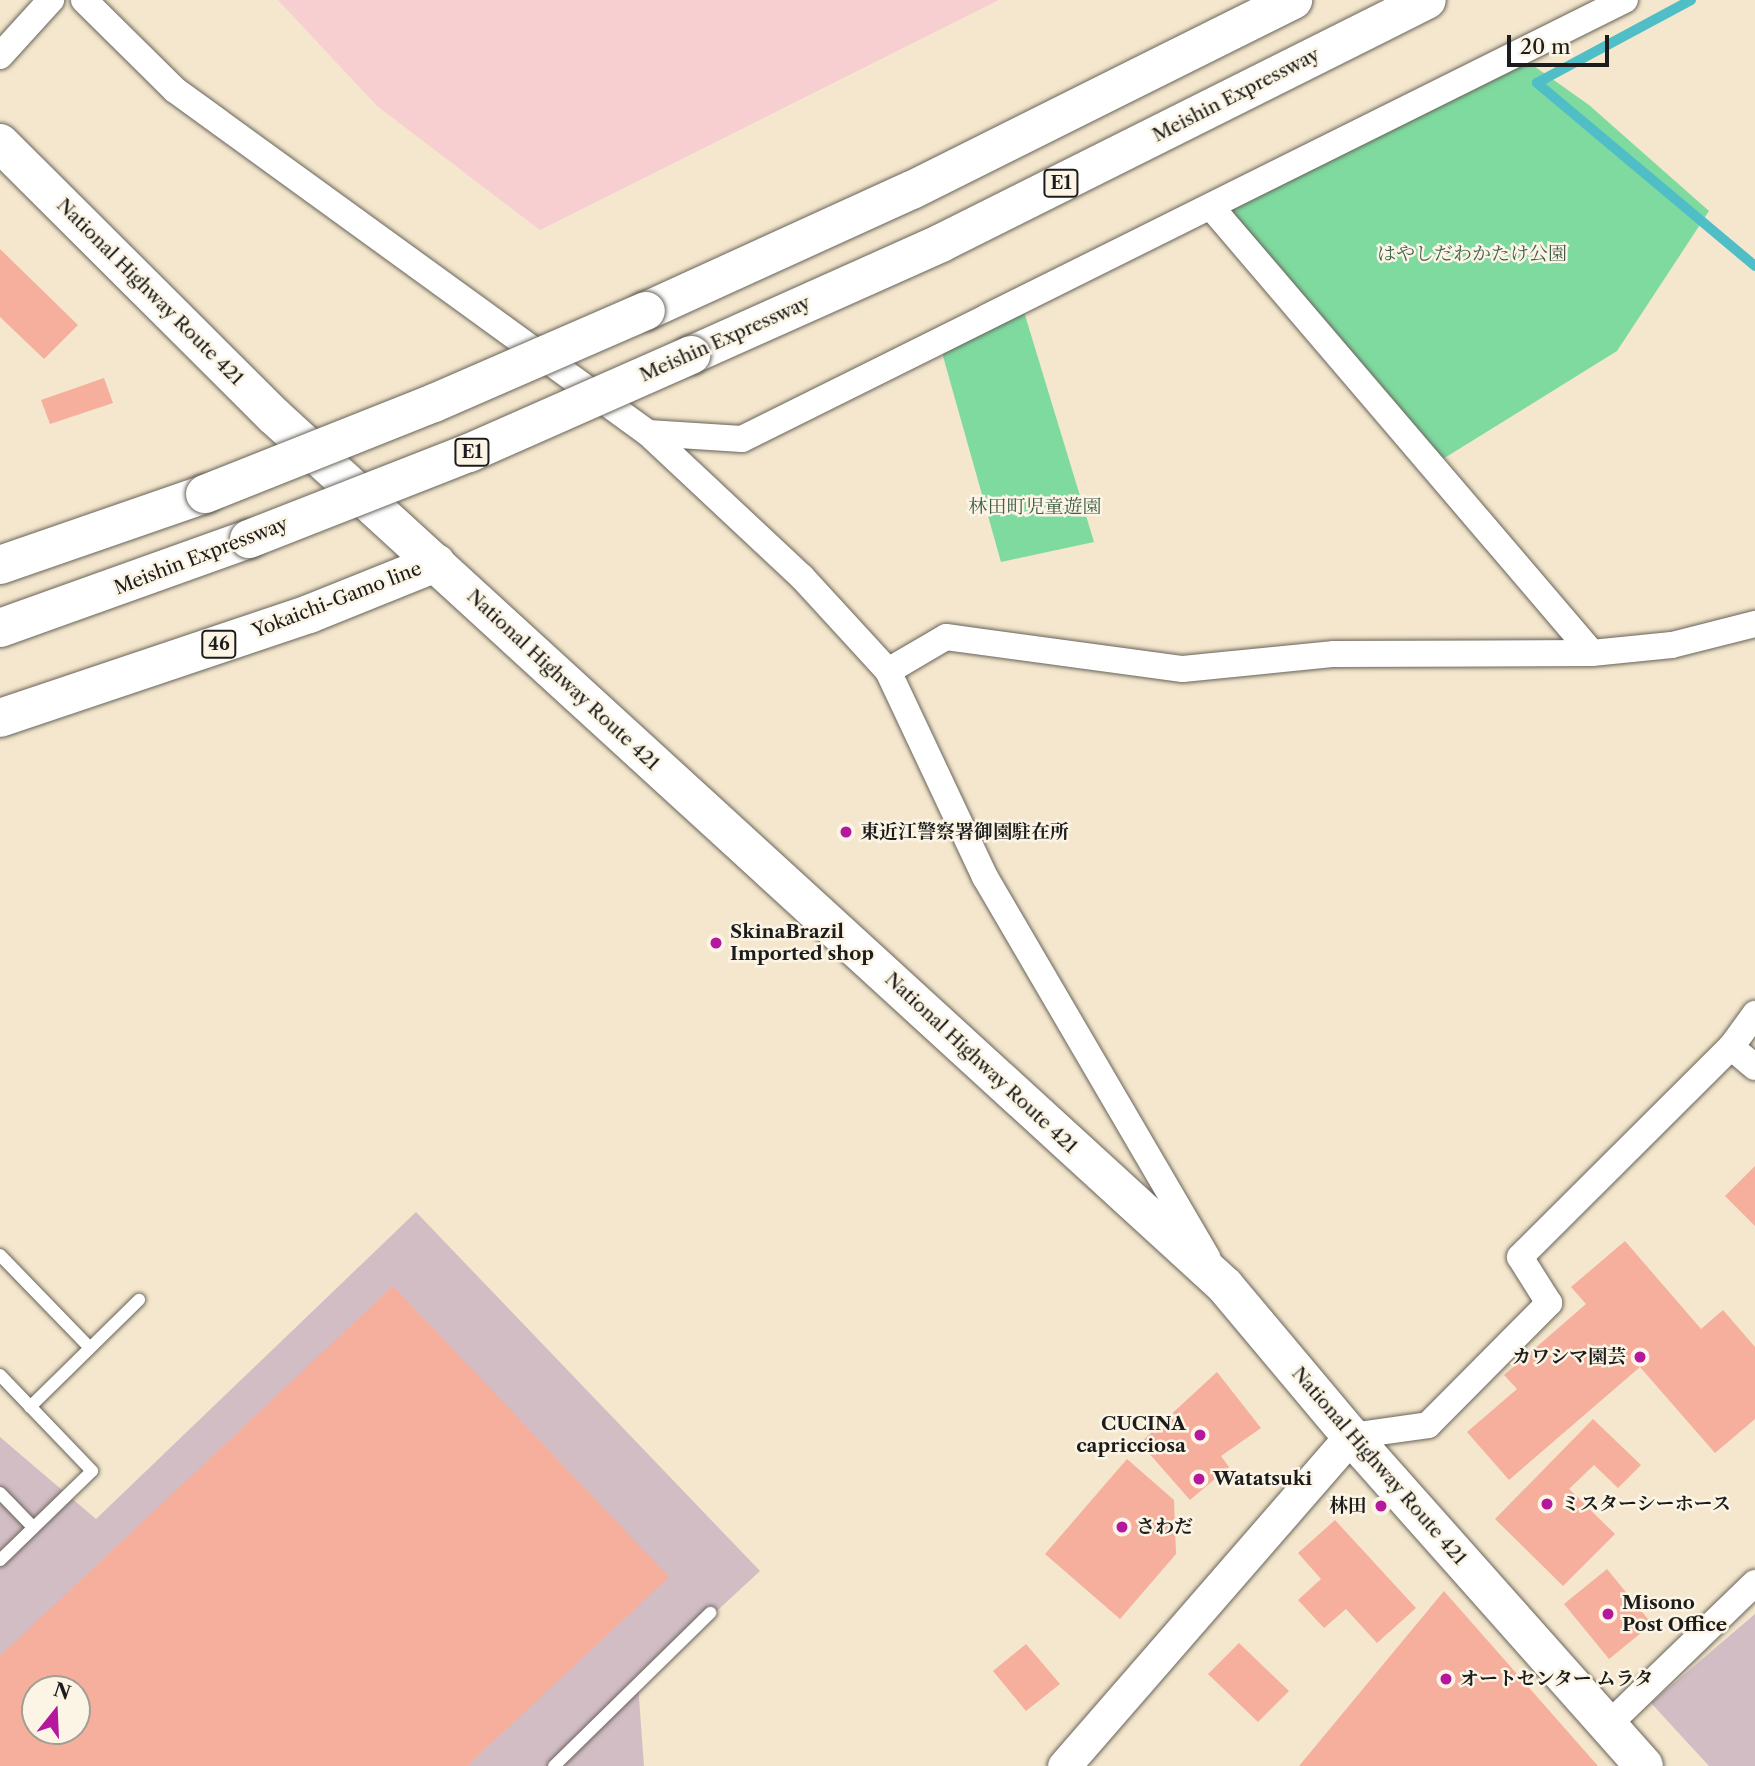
<!DOCTYPE html>
<html>
<head>
<meta charset="utf-8">
<style>
  body { margin:0 }
  #map { position:relative; width:1755px; height:1766px; overflow:hidden; background:#f4e7cd; font-family:"Libre Caslon Text","Noto Serif JP",serif }
  div>[style] { position:absolute }
  [style*='--x'] { left:calc(var(--x)*1px); top:calc(var(--y)*1px); width:calc(var(--w)*1px); rotate:calc(var(--a)*1deg) }
  .built>* { inset:0; background:#f7cfd0 }
  .industrial>* { inset:0; background:#d2bdc5 }
  .green>* { inset:0; background:#7fdaa0 }
  .stream>* { height:10px; margin:-5px; padding:0 5px; transform-origin:5px; border-radius:5px; background:#50bec6 }
  .building>* { inset:0; background:#f6af9d }
  .roads { filter:drop-shadow(0 0 2px #68635a) drop-shadow(0 0 2px #68635a) }
  .service>* { height:12px; margin:-6px; padding:0 6px; transform-origin:6px; border-radius:6px; background:#fff }
  .minor>* { height:26px; margin:-13px; padding:0 13px; transform-origin:13px; border-radius:13px; background:#fff }
  .tertiary>* { height:33px; margin:-16.5px; padding:0 16.5px; transform-origin:16.5px; border-radius:16.5px; background:#fff }
  .primary>* { height:38px; margin:-19px; padding:0 19px; transform-origin:19px; border-radius:19px; background:#fff }
  .trunk>* { height:38px; margin:-19px; padding:0 19px; transform-origin:19px; border-radius:19px; background:#fff }
  .motorway>* { height:38px; margin:-19px; padding:0 19px; transform-origin:19px; border-radius:19px; background:#fff }
  .bridges { filter:drop-shadow(0 0 2px #68635a) drop-shadow(0 0 2px #68635a) }
  .motorway-bridge>* { height:38px; margin:-19px; padding:0 19px; transform-origin:19px; border-radius:19px; background:#fff }
  .dots>* { width:19px; height:19px; translate:-50% -50%; box-sizing:border-box; border:4px solid #fcf5e5; border-radius:50% }
  span { translate:-50% -50%; white-space:nowrap; text-align:center; line-height:1.15; -webkit-text-stroke:5px #fcf5e5; paint-order:stroke }
  .shield-label span { padding:2px 5px; background:#fcf5e5; border:2px solid; border-radius:5px; -webkit-text-stroke-width:0 }
  .shield-label { font-size:18px; color:#1c1c1c; font-weight:700 }
  .street-label { font-size:19px; color:#1c1c1c }
  .park-label { font-size:19px; color:#3f5e4a }
  .poi-label { font-size:19px; color:#1c1c1c; font-weight:700 }
  .left { translate:0 -50%; text-align:left }
  .right { translate:-100% -50%; text-align:right }
  .north { position:absolute; left:21px; top:1675px; width:70px; height:70px; box-sizing:border-box; background:#fcf5e5; border:2px solid #a29e95; border-radius:50%; rotate:18deg; font-size:19px; font-weight:700; line-height:28px; text-align:center; color:#1c1c1c }
  .north::after { content:''; display:block; margin:auto; width:24px; height:32px; background:#b5179e; clip-path:polygon(50% 0,100% 100%,50% 72%,0 100%) }
  .scale { position:absolute; left:1507px; top:35px; width:102px; height:32px; box-sizing:border-box; border:4px solid #1c1c1c; border-top:0; padding-left:9px; font-size:21px; line-height:24px; white-space:nowrap; color:#1c1c1c; -webkit-text-stroke:5px #fcf5e5; paint-order:stroke }
</style>
</head>
<body>
<div id="map">
  <div class="built">
    <div style="clip-path:polygon(278px 0,999px 0,540px 230px,377px 106px)"></div>
  </div>
  <div class="industrial">
    <div style="clip-path:polygon(evenodd,416px 1212px,760px 1571px,638px 1684px,644px 1766px,0 1766px,0 1437px,96px 1519px,416px 1212px,35px 1689px,77px 1689px,77px 1731px,35px 1731px,35px 1689px)"></div>
    <div style="clip-path:polygon(1755px 1614px,1755px 1766px,1709px 1766px,1651px 1703px)"></div>
  </div>
  <div class="green">
    <div style="clip-path:polygon(1517px 54px,1589px 105px,1709px 211px,1617px 351px,1438px 462px,1212px 208px)"></div>
    <div style="clip-path:polygon(1021px 302px,1094px 542px,1001px 562px,939px 342px)"></div>
  </div>
  <div class="stream">
    <div style="--x:1691;--y:0;--w:175;--a:151.7"></div>
    <div style="--x:1537;--y:83;--w:285;--a:40"></div>
  </div>
  <div class="building">
    <div style="clip-path:polygon(0 249px,78px 325px,44px 359px,0 317px)"></div>
    <div style="clip-path:polygon(104px 378px,113px 403px,50px 424px,41px 400px)"></div>
    <div style="clip-path:polygon(1755px 1166px,1755px 1226px,1725px 1196px)"></div>
    <div style="clip-path:polygon(1625px 1241px,1701px 1329px,1723px 1310px,1755px 1347px,1755px 1419px,1715px 1453px,1640px 1367px,1509px 1480px,1467px 1432px,1517px 1389px,1504px 1375px,1586px 1304px,1571px 1287px)"></div>
    <div style="clip-path:polygon(evenodd,393px 1286px,669px 1577px,467px 1766px,0 1766px,0 1656px,393px 1286px,35px 1689px,77px 1689px,77px 1731px,35px 1731px,35px 1689px)"></div>
    <div style="clip-path:polygon(1217px 1372px,1261px 1428px,1221px 1456px,1229px 1467px,1190px 1500px,1140px 1443px)"></div>
    <div style="clip-path:polygon(1593px 1419px,1641px 1465px,1618px 1488px,1594px 1465px,1569px 1489px,1615px 1534px,1563px 1586px,1495px 1519px)"></div>
    <div style="clip-path:polygon(1127px 1459px,1174px 1500px,1176px 1554px,1120px 1619px,1045px 1554px)"></div>
    <div style="clip-path:polygon(1335px 1520px,1416px 1608px,1377px 1643px,1346px 1609px,1324px 1628px,1298px 1600px,1321px 1579px,1298px 1553px)"></div>
    <div style="clip-path:polygon(1607px 1569px,1652px 1624px,1609px 1659px,1564px 1604px)"></div>
    <div style="clip-path:polygon(1444px 1591px,1598px 1766px,1299px 1766px)"></div>
    <div style="clip-path:polygon(1239px 1643px,1289px 1691px,1258px 1722px,1208px 1674px)"></div>
    <div style="clip-path:polygon(1026px 1644px,1060px 1684px,1026px 1711px,993px 1671px)"></div>
  </div>
  <div class="roads">
    <div class="service">
      <div style="--x:0;--y:1255;--w:129;--a:45.9"></div>
      <div style="--x:0;--y:1375;--w:133;--a:46.2"></div>
      <div style="--x:92;--y:1471;--w:128;--a:135.9"></div>
      <div style="--x:30;--y:1407;--w:153;--a:-44.5"></div>
      <div style="--x:0;--y:1493;--w:47;--a:45.9"></div>
      <div style="--x:554;--y:1766;--w:219;--a:-44.4"></div>
    </div>
    <div class="minor">
      <div style="--x:84;--y:0;--w:128;--a:44.7"></div>
      <div style="--x:175;--y:90;--w:584;--a:35.95"></div>
      <div style="--x:648;--y:433;--w:211;--a:43.1"></div>
      <div style="--x:802;--y:577;--w:127;--a:47.5"></div>
      <div style="--x:888;--y:671;--w:228;--a:64.8"></div>
      <div style="--x:985;--y:877;--w:441;--a:59.7"></div>
      <div style="--x:0;--y:56;--w:76;--a:-47.7"></div>
      <div style="--x:1212;--y:208;--w:585;--a:49.5"></div>
      <div style="--x:648;--y:433;--w:94;--a:3.7"></div>
      <div style="--x:742;--y:439;--w:986;--a:-26.44"></div>
      <div style="--x:888;--y:671;--w:67;--a:-30.4"></div>
      <div style="--x:946;--y:637;--w:239;--a:7.7"></div>
      <div style="--x:1183;--y:669;--w:152;--a:-5.7"></div>
      <div style="--x:1334;--y:654;--w:258;--a:-0.2"></div>
      <div style="--x:1592;--y:653;--w:80;--a:-5.7"></div>
      <div style="--x:1672;--y:645;--w:86;--a:-14.2"></div>
      <div style="--x:1731;--y:1047;--w:31;--a:40"></div>
      <div style="--x:1351;--y:1436;--w:78;--a:-8.1"></div>
      <div style="--x:1428;--y:1425;--w:172;--a:-45.2"></div>
      <div style="--x:1549;--y:1303;--w:54;--a:-122.2"></div>
      <div style="--x:1520;--y:1257;--w:298;--a:-44.9"></div>
      <div style="--x:1731;--y:1047;--w:41;--a:-54"></div>
      <div style="--x:1609;--y:1724;--w:203;--a:-44"></div>
    </div>
    <div class="tertiary">
      <div style="--x:1064;--y:1766;--w:437;--a:-49"></div>
    </div>
    <div class="primary">
      <div style="--x:0;--y:718;--w:326;--a:-18.6"></div>
      <div style="--x:309;--y:614;--w:137;--a:-21.9"></div>
    </div>
    <div class="trunk">
      <div style="--x:0;--y:143;--w:387;--a:44.9"></div>
      <div style="--x:274;--y:416;--w:1289;--a:42.45"></div>
      <div style="--x:1225;--y:1286;--w:196;--a:50"></div>
      <div style="--x:1351;--y:1436;--w:441;--a:48.4"></div>
    </div>
    <div class="motorway">
      <div style="--x:646;--y:311;--w:292;--a:-24.5"></div>
      <div style="--x:912;--y:190;--w:426;--a:-26.5"></div>
      <div style="--x:691;--y:355;--w:274;--a:-24.1"></div>
      <div style="--x:941;--y:243;--w:543;--a:-26.57"></div>
      <div style="--x:0;--y:565;--w:217;--a:-19.1"></div>
      <div style="--x:0;--y:628;--w:264;--a:-19.7"></div>
    </div>
  </div>
  <div class="bridges">
    <div class="motorway-bridge">
      <div style="--x:205;--y:494;--w:246;--a:-21.7"></div>
      <div style="--x:434;--y:403;--w:231;--a:-23.5"></div>
      <div style="--x:249;--y:539;--w:236;--a:-21.4"></div>
      <div style="--x:469;--y:453;--w:243;--a:-23.8"></div>
    </div>
  </div>
  <div class="dots">
    <div style="left:846px;top:832px;background:#b5179e"></div>
    <div style="left:716px;top:943px;background:#b5179e"></div>
    <div style="left:1640px;top:1357px;background:#b5179e"></div>
    <div style="left:1200px;top:1435px;background:#b5179e"></div>
    <div style="left:1199px;top:1479px;background:#b5179e"></div>
    <div style="left:1547px;top:1504px;background:#b5179e"></div>
    <div style="left:1381px;top:1506px;background:#b5179e"></div>
    <div style="left:1122px;top:1527px;background:#b5179e"></div>
    <div style="left:1608px;top:1614px;background:#b5179e"></div>
    <div style="left:1446px;top:1679px;background:#b5179e"></div>
  </div>
  <div class="shield-label">
    <span style="left:1061px;top:183px">E1</span>
    <span style="left:472px;top:452px">E1</span>
    <span style="left:219px;top:644px">46</span>
  </div>
  <div class="street-label">
    <span style="left:1236px;top:95px;rotate:-27deg">Meishin Expressway</span>
    <span style="left:150px;top:292px;rotate:45deg">National Highway Route 421</span>
    <span style="left:725px;top:339px;rotate:-24deg">Meishin Expressway</span>
    <span style="left:201px;top:556px;rotate:-21deg">Meishin Expressway</span>
    <span style="left:337px;top:600px;rotate:-21deg">Yokaichi-Gamo line</span>
    <span style="left:563px;top:680px;rotate:43deg">National Highway Route 421</span>
    <span style="left:981px;top:1063px;rotate:43deg">National Highway Route 421</span>
    <span style="left:1379px;top:1466px;rotate:49deg">National Highway Route 421</span>
  </div>
  <div class="park-label">
    <span style="left:1472px;top:254px">はやしだわかたけ公園</span>
    <span style="left:1035px;top:507px">林田町児童遊園</span>
  </div>
  <div class="poi-label">
    <span class="left" style="left:860px;top:832px">東近江警察署御園駐在所</span>
    <span class="left" style="left:730px;top:943px">SkinaBrazil<br>Imported shop</span>
    <span class="right" style="left:1626px;top:1357px">カワシマ園芸</span>
    <span class="right" style="left:1186px;top:1435px">CUCINA<br>capricciosa</span>
    <span class="left" style="left:1213px;top:1479px">Watatsuki</span>
    <span class="left" style="left:1561px;top:1504px">ミスターシーホース</span>
    <span class="right" style="left:1367px;top:1506px">林田</span>
    <span class="left" style="left:1136px;top:1527px">さわだ</span>
    <span class="left" style="left:1622px;top:1614px">Misono<br>Post Office</span>
    <span class="left" style="left:1460px;top:1679px">オートセンター ムラタ</span>
  </div>
  <div class="north">N</div>
  <div class="scale">20 m</div>
</div>
</body>
</html>
